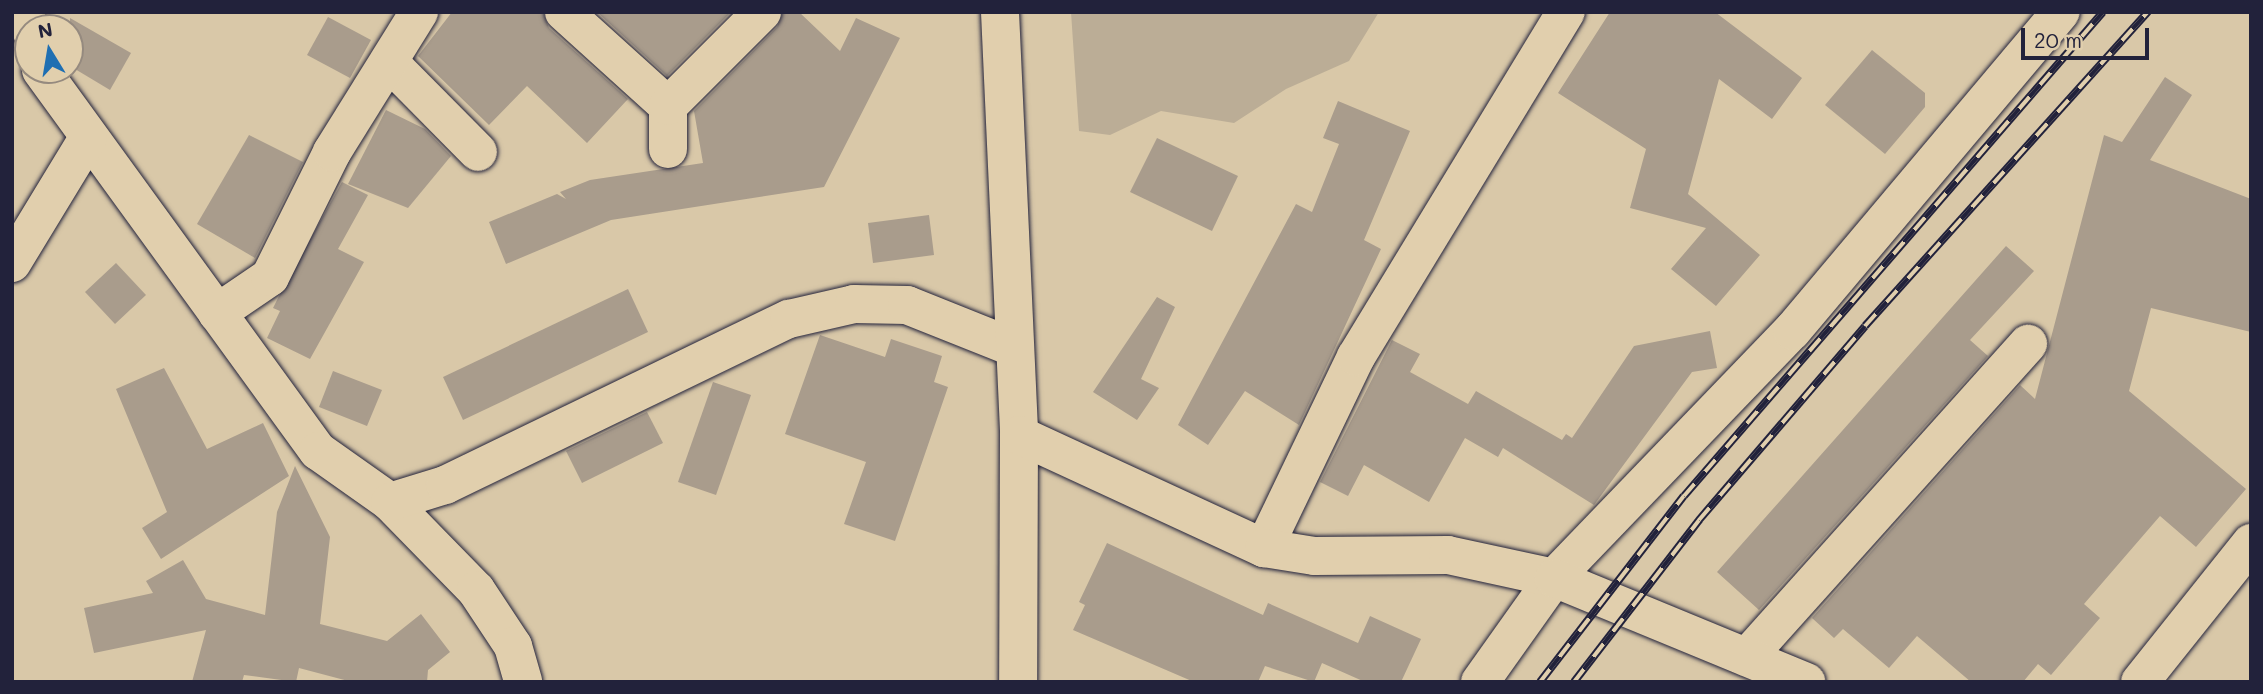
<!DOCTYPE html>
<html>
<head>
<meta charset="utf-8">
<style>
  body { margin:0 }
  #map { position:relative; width:2263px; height:694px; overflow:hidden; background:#d9c8a8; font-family:Mali,sans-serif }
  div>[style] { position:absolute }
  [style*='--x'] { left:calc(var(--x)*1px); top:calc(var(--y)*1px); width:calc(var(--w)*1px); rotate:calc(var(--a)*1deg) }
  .green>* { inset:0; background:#bbad96 }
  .building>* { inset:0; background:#a99c8c }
  .roads { filter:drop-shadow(0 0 2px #22223b) drop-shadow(0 0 2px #22223b) }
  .street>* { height:38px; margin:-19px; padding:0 19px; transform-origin:19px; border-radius:19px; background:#e1cfad }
  .secondary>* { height:38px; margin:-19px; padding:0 19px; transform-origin:19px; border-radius:19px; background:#e1cfad }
  .rail>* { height:8px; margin-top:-4px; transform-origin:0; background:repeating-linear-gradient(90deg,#e1cfad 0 16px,#22223b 0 32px); box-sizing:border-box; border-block:2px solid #22223b }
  span { translate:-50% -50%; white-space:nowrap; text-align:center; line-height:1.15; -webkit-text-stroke:7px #e1cfad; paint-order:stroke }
  .frame { position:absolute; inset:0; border:14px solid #22223b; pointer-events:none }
  .north { position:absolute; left:14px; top:14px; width:70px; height:70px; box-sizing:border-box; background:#e1cfad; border:2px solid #958a7f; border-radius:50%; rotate:349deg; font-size:19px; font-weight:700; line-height:28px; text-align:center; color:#22223b }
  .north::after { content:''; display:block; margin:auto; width:24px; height:32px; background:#1f6fb2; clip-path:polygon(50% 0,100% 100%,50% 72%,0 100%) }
  .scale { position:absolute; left:2021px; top:28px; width:128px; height:32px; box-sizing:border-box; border:4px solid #22223b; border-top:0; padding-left:9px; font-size:21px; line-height:24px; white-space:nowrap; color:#22223b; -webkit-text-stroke:5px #e1cfad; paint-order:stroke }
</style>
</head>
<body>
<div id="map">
  <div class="green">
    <div style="clip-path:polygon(1071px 12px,1379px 12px,1349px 61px,1286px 89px,1234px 123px,1161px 111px,1110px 135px,1079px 131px)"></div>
  </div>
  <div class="building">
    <div style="clip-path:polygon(452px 12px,543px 12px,549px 28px,628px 99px,587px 143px,527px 86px,489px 125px,418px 56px)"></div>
    <div style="clip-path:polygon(597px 12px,731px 12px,667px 76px)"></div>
    <div style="clip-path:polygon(783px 12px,799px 12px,840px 51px,856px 18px,900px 38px,824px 187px,611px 220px,506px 264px,489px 222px,557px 194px,566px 199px,560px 192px,590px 180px,703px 163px,694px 111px,777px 27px)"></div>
    <div style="clip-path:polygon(1610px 12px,1715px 12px,1802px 78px,1772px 119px,1719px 79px,1688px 194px,1760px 255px,1716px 306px,1671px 269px,1706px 228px,1630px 208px,1646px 149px,1558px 93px)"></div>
    <div style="clip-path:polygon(328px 17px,371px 40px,350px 78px,307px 55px)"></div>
    <div style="clip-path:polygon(70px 18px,131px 53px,110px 90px,70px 66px)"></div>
    <div style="clip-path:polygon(1872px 50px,1925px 93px,1925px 107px,1885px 154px,1825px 105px)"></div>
    <div style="clip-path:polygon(2165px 77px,2192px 95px,2150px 160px,2251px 199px,2251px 332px,2151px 308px,2129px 391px,2246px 489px,2196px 547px,2160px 516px,2084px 604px,2100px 618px,2051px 675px,2038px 664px,2023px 682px,1971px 682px,1917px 636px,1889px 668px,1843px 629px,1834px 638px,1812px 618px,2020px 385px,2035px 399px,2104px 135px,2122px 142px)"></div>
    <div style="clip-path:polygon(1338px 101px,1410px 131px,1364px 240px,1381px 249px,1299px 425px,1245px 391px,1208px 445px,1178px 425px,1296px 204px,1312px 212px,1339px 144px,1323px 138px)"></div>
    <div style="clip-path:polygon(386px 110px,425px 129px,451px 156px,408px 208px,348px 184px)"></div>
    <div style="clip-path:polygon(249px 135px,303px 162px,255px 258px,197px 224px)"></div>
    <div style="clip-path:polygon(1157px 138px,1238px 176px,1212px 231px,1130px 192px)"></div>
    <div style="clip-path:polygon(342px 182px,368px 195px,338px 249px,364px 262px,310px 359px,267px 338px,280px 311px,273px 308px,278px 298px)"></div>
    <div style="clip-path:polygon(929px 215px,934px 255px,873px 263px,868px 223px)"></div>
    <div style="clip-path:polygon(2006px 246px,2034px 271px,1970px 340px,1988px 356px,1759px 610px,1717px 572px)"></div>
    <div style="clip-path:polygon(116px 263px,146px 295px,115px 324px,85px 292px)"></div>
    <div style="clip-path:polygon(628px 289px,648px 332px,463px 420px,443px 377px)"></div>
    <div style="clip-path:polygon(1157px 297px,1175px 307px,1141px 379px,1159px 388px,1137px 420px,1093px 392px)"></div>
    <div style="clip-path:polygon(1710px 331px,1717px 368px,1692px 372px,1594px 505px,1503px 448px,1498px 457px,1465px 438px,1429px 502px,1364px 465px,1348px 496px,1320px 482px,1392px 340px,1420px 354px,1410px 372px,1468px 404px,1476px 391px,1562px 440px,1566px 434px,1572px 438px,1634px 346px)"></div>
    <div style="clip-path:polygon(820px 335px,885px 357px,891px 339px,942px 356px,934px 382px,948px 387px,895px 541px,844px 524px,866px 462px,785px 434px)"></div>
    <div style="clip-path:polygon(164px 368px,207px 449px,263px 423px,289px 476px,161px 559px,142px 528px,167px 512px,116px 389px)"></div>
    <div style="clip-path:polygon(333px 371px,382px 390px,367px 426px,319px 407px)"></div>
    <div style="clip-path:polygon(713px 382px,751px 395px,716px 495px,678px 482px)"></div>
    <div style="clip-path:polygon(647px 412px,663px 443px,582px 483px,566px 451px)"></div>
    <div style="clip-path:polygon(295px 466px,330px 537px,320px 624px,387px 641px,421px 614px,450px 652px,428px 670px,427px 682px,352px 682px,299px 668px,296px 682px,244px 675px,242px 682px,192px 682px,206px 630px,94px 653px,84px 608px,153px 593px,146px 581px,183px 560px,206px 599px,265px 615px,277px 512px)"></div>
    <div style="clip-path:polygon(1107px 543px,1263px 615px,1268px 603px,1358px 643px,1370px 616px,1421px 639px,1401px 682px,1365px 682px,1322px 663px,1314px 682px,1265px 666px,1258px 682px,1194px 682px,1073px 630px,1085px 605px,1079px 602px)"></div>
  </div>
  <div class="roads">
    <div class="street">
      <div style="--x:25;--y:12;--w:16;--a:76"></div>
      <div style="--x:564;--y:12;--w:140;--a:42.1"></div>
      <div style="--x:668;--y:106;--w:43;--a:90"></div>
      <div style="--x:390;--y:63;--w:125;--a:45.3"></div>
      <div style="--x:41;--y:70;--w:471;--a:54"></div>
      <div style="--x:318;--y:451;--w:88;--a:35.3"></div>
      <div style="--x:390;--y:502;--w:123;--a:45.7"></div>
      <div style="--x:476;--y:590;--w:67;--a:56.5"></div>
      <div style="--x:513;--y:646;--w:37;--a:74"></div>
      <div style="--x:668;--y:106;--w:133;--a:-45"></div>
      <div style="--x:12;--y:263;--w:146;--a:-58.7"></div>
      <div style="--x:217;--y:313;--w:64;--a:-34.2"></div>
      <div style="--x:270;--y:277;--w:140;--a:-63.6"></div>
      <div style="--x:332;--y:152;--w:165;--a:-58.1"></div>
      <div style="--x:390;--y:502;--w:58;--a:-17.2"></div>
      <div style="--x:445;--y:485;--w:382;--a:-25.8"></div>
      <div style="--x:789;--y:319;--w:67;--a:-13"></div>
      <div style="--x:854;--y:304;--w:53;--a:1.1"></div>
      <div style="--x:907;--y:305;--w:113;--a:21.8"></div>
      <div style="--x:1264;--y:548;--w:212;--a:-64.3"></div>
      <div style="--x:1356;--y:357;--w:404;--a:-58.7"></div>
      <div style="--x:1747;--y:657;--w:421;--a:-48.1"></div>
      <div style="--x:1480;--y:682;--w:128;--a:-54.6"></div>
      <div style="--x:1554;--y:578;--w:343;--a:-46.1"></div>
      <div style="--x:1792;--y:331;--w:417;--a:-49.9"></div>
      <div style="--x:2140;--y:682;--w:178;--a:-51.4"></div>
    </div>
    <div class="secondary">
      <div style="--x:1000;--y:12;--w:423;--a:87.4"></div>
      <div style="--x:1019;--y:435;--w:247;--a:90.2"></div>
      <div style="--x:1019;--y:435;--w:270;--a:24.8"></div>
      <div style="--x:1264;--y:548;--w:51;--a:9.1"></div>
      <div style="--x:1314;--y:556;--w:134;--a:-0.4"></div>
      <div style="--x:1448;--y:555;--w:108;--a:12.2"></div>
      <div style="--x:1554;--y:578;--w:273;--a:22.4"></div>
    </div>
  </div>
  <div class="rail">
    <div style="--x:1540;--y:682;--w:235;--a:-52.3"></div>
    <div style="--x:1684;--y:496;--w:640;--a:-49.12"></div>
    <div style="--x:1574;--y:682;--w:205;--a:-52.3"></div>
    <div style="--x:1699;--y:520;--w:255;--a:-49.4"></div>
    <div style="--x:1865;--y:326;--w:423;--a:-48"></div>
  </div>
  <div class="frame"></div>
  <div class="north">N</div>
  <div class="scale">20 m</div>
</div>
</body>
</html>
